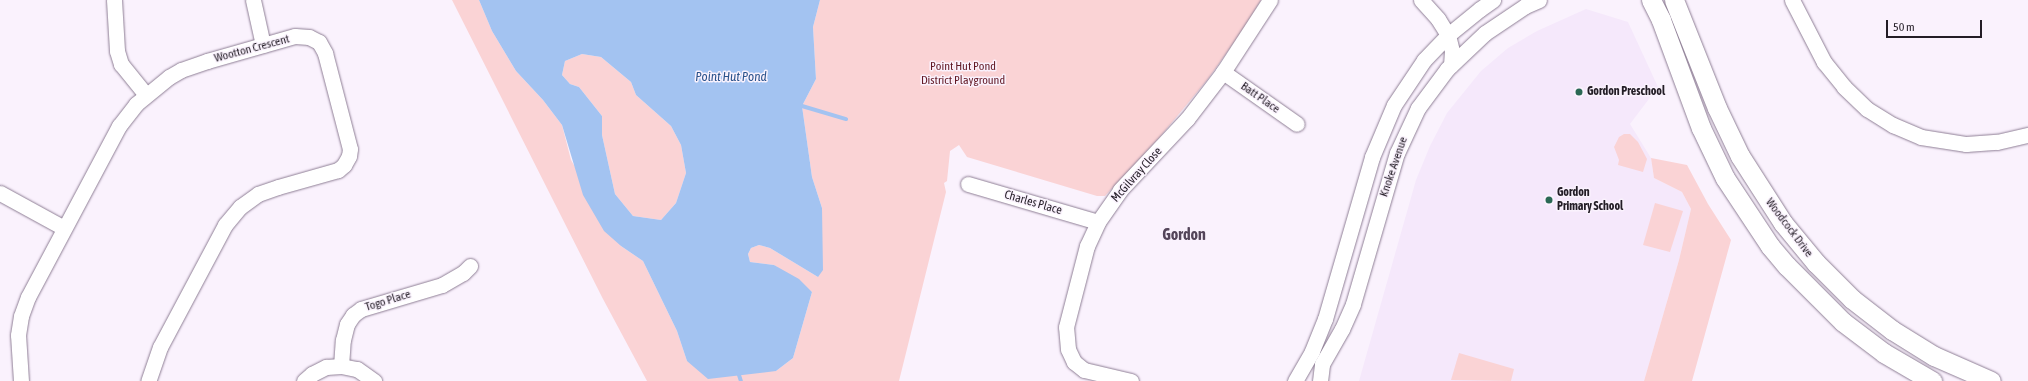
<!DOCTYPE html>
<html>
<head>
<meta charset="utf-8">
<style>
  body { margin:0 }
  #map { position:relative; width:2028px; height:381px; overflow:hidden; background:#faf2fd; font-family:"Asap Condensed",sans-serif }
  div>[style] { position:absolute }
  [style*='--x'] { left:calc(var(--x)*1px); top:calc(var(--y)*1px); width:calc(var(--w)*1px); rotate:calc(var(--a)*1deg) }
  .built>* { inset:0; background:#f5e8fb }
  .green>* { inset:0; background:#fad3d5 }
  .water>* { inset:0; background:#a3c3f1 }
  .stream>* { height:4px; margin:-2px; padding:0 2px; transform-origin:2px; border-radius:2px; background:#a3c3f1 }
  .roads { filter:drop-shadow(0 0 1px #8e7e95) drop-shadow(0 0 1px #8e7e95) }
  .minor>* { height:15px; margin:-7.5px; padding:0 7.5px; transform-origin:7.5px; border-radius:7.5px; background:#fff }
  .major>* { height:19px; margin:-9.5px; padding:0 9.5px; transform-origin:9.5px; border-radius:9.5px; background:#fff }
  .dots>* { width:11px; height:11px; translate:-50% -50%; box-sizing:border-box; border:2px solid #faf2fd; border-radius:50% }
  span { translate:-50% -50%; white-space:nowrap; text-align:center; line-height:1.15; -webkit-text-stroke:3px #faf2fd; paint-order:stroke }
  .street-label { font-size:12px; color:#231d26 }
  .park-label { font-size:12px; color:#621925 }
  .poi-label { font-size:12px; color:#231d26; font-weight:700 }
  .left { translate:0 -50%; text-align:left }
  .water-label { font-size:13px; color:#2b538c; font-style:italic }
  .district-label { font-size:16px; color:#54455a; font-weight:700 }
  .scale { position:absolute; left:1886px; top:20px; width:96px; height:18px; box-sizing:border-box; border:2px solid #231d26; border-top:0; padding-left:5px; font-size:12px; line-height:14px; white-space:nowrap; color:#231d26; -webkit-text-stroke:3px #faf2fd; paint-order:stroke }
</style>
</head>
<body>
<div id="map">
  <div class="built">
    <div style="clip-path:polygon(1586px 9px,1628px 22px,1658px 87px,1630px 124px,1651px 158px,1654px 178px,1682px 192px,1691px 209px,1679px 260px,1644px 381px,1359px 381px,1416px 180px,1430px 146px,1447px 113px,1481px 71px,1508px 48px,1537px 31px)"></div>
  </div>
  <div class="green">
    <div style="clip-path:polygon(452px 0,479px 0,492px 31px,516px 71px,543px 100px,562px 125px,571px 160px,621px 246px,643px 261px,677px 331px,687px 361px,776px 371px,793px 358px,812px 292px,774px 265px,750px 262px,748px 254px,751px 248px,759px 245px,770px 248px,818px 277px,822px 208px,812px 177px,802px 106px,816px 79px,813px 27px,820px 0,1261px 0,1245px 27px,1208px 79px,1159px 138px,1105px 196px,1097px 196px,967px 157px,959px 145px,950px 151px,947px 181px,944px 183px,946px 192px,899px 381px,647px 381px,603px 299px)"></div>
    <div style="clip-path:polygon(582px 54px,601px 57px,631px 82px,636px 95px,671px 126px,681px 145px,686px 173px,676px 203px,661px 220px,633px 216px,615px 194px,602px 135px,602px 116px,579px 87px,570px 84px,562px 75px,565px 61px)"></div>
    <div style="clip-path:polygon(1624px 134px,1630px 134px,1638px 142px,1647px 159px,1643px 172px,1618px 165px,1619px 160px,1614px 147px,1619px 137px)"></div>
    <div style="clip-path:polygon(1651px 158px,1687px 165px,1708px 204px,1731px 240px,1692px 381px,1644px 381px,1679px 260px,1691px 209px,1682px 192px,1654px 178px)"></div>
    <div style="clip-path:polygon(1655px 203px,1683px 211px,1670px 252px,1643px 245px)"></div>
    <div style="clip-path:polygon(1459px 353px,1514px 369px,1511px 381px,1451px 380px)"></div>
  </div>
  <div class="water">
    <div style="clip-path:polygon(evenodd,479px 0,820px 0,813px 27px,816px 79px,802px 106px,812px 177px,822px 208px,823px 270px,818px 277px,770px 248px,759px 245px,751px 248px,748px 254px,750px 262px,774px 265px,799px 279px,812px 292px,793px 358px,776px 371px,708px 379px,687px 361px,677px 331px,643px 261px,621px 246px,604px 231px,583px 195px,562px 125px,543px 100px,516px 71px,492px 31px,479px 0,582px 54px,601px 57px,631px 82px,636px 95px,671px 126px,681px 145px,686px 173px,676px 203px,661px 220px,633px 216px,615px 194px,602px 135px,602px 116px,579px 87px,570px 84px,562px 75px,565px 61px,582px 54px)"></div>
  </div>
  <div class="stream">
    <div style="--x:802;--y:106;--w:46;--a:16.5"></div>
    <div style="--x:738;--y:372;--w:9;--a:72"></div>
  </div>
  <div class="roads">
    <div class="minor">
      <div style="--x:114;--y:0;--w:51;--a:86.6"></div>
      <div style="--x:117;--y:51;--w:14;--a:73"></div>
      <div style="--x:121;--y:64;--w:38;--a:51"></div>
      <div style="--x:253;--y:0;--w:46;--a:77.5"></div>
      <div style="--x:1421;--y:0;--w:25;--a:48"></div>
      <div style="--x:1438;--y:19;--w:19;--a:58"></div>
      <div style="--x:1448;--y:35;--w:16;--a:76"></div>
      <div style="--x:1452;--y:51;--w:14;--a:94"></div>
      <div style="--x:1792;--y:0;--w:70;--a:62.7"></div>
      <div style="--x:1824;--y:62;--w:32;--a:51"></div>
      <div style="--x:1844;--y:87;--w:32;--a:44"></div>
      <div style="--x:1867;--y:109;--w:31;--a:32"></div>
      <div style="--x:1893;--y:125;--w:30;--a:23"></div>
      <div style="--x:1921;--y:137;--w:46;--a:8.8"></div>
      <div style="--x:1966;--y:144;--w:31;--a:-4"></div>
      <div style="--x:1997;--y:142;--w:32;--a:-13"></div>
      <div style="--x:1223;--y:72;--w:90;--a:35.1"></div>
      <div style="--x:968;--y:184;--w:135;--a:16.3"></div>
      <div style="--x:0;--y:193;--w:73;--a:28.7"></div>
      <div style="--x:341;--y:366;--w:26;--a:-86"></div>
      <div style="--x:343;--y:340;--w:16;--a:-76"></div>
      <div style="--x:347;--y:324;--w:11;--a:-56"></div>
      <div style="--x:353;--y:315;--w:10;--a:-37"></div>
      <div style="--x:361;--y:309;--w:84;--a:-16.5"></div>
      <div style="--x:442;--y:285;--w:24;--a:-30"></div>
      <div style="--x:463;--y:273;--w:10;--a:-45"></div>
      <div style="--x:21;--y:381;--w:46;--a:-93.7"></div>
      <div style="--x:18;--y:335;--w:19;--a:-81"></div>
      <div style="--x:21;--y:316;--w:20;--a:-70"></div>
      <div style="--x:28;--y:297;--w:194;--a:-62"></div>
      <div style="--x:119;--y:126;--w:28;--a:-52"></div>
      <div style="--x:136;--y:104;--w:43;--a:-39.3"></div>
      <div style="--x:169;--y:77;--w:14;--a:-30"></div>
      <div style="--x:181;--y:70;--w:28;--a:-19"></div>
      <div style="--x:207;--y:61;--w:91;--a:-15.9"></div>
      <div style="--x:295;--y:36;--w:14;--a:4"></div>
      <div style="--x:309;--y:37;--w:11;--a:27"></div>
      <div style="--x:319;--y:42;--w:13;--a:61"></div>
      <div style="--x:325;--y:53;--w:99;--a:75.4"></div>
      <div style="--x:350;--y:149;--w:7;--a:98"></div>
      <div style="--x:349;--y:156;--w:10;--a:119"></div>
      <div style="--x:344;--y:165;--w:8;--a:140"></div>
      <div style="--x:338;--y:170;--w:62;--a:164.2"></div>
      <div style="--x:278;--y:187;--w:21;--a:161"></div>
      <div style="--x:258;--y:194;--w:22;--a:144"></div>
      <div style="--x:240;--y:207;--w:23;--a:130"></div>
      <div style="--x:225;--y:225;--w:138;--a:118"></div>
      <div style="--x:160;--y:347;--w:36;--a:109"></div>
      <div style="--x:304;--y:381;--w:11;--a:-41"></div>
      <div style="--x:312;--y:374;--w:16;--a:-27"></div>
      <div style="--x:326;--y:367;--w:15;--a:-4"></div>
      <div style="--x:341;--y:366;--w:16;--a:11"></div>
      <div style="--x:357;--y:369;--w:21;--a:35"></div>
      <div style="--x:1131;--y:381;--w:48;--a:-166.8"></div>
      <div style="--x:1084;--y:370;--w:13;--a:-141"></div>
      <div style="--x:1074;--y:362;--w:14;--a:-115"></div>
      <div style="--x:1068;--y:349;--w:22;--a:-95"></div>
      <div style="--x:1066;--y:327;--w:84;--a:-75.5"></div>
      <div style="--x:1087;--y:246;--w:26;--a:-65"></div>
      <div style="--x:1098;--y:222;--w:39;--a:-55"></div>
      <div style="--x:1120;--y:190;--w:98;--a:-46.7"></div>
      <div style="--x:1187;--y:119;--w:59;--a:-52.5"></div>
      <div style="--x:1223;--y:72;--w:86;--a:-56.9"></div>
      <div style="--x:1295;--y:381;--w:34;--a:-60"></div>
      <div style="--x:1312;--y:351;--w:35;--a:-68"></div>
      <div style="--x:1325;--y:319;--w:169;--a:-73.8"></div>
      <div style="--x:1372;--y:157;--w:56;--a:-67.1"></div>
      <div style="--x:1394;--y:105;--w:54;--a:-56.3"></div>
      <div style="--x:1424;--y:60;--w:35;--a:-46"></div>
      <div style="--x:1448;--y:35;--w:41;--a:-39.1"></div>
      <div style="--x:1480;--y:9;--w:16;--a:-35"></div>
      <div style="--x:1320;--y:381;--w:17;--a:-83"></div>
      <div style="--x:1322;--y:364;--w:40;--a:-60.3"></div>
      <div style="--x:1342;--y:329;--w:27;--a:-66"></div>
      <div style="--x:1353;--y:304;--w:157;--a:-73.8"></div>
      <div style="--x:1397;--y:153;--w:50;--a:-65"></div>
      <div style="--x:1418;--y:108;--w:49;--a:-53.4"></div>
      <div style="--x:1447;--y:69;--w:52;--a:-43.5"></div>
      <div style="--x:1485;--y:33;--w:48;--a:-34"></div>
      <div style="--x:1525;--y:6;--w:15;--a:-23"></div>
    </div>
    <div class="major">
      <div style="--x:1651;--y:0;--w:22;--a:63"></div>
      <div style="--x:1661;--y:20;--w:115;--a:69.7"></div>
      <div style="--x:1701;--y:128;--w:55;--a:64.4"></div>
      <div style="--x:1725;--y:178;--w:82;--a:56.5"></div>
      <div style="--x:1770;--y:246;--w:26;--a:50"></div>
      <div style="--x:1787;--y:266;--w:79;--a:45"></div>
      <div style="--x:1843;--y:322;--w:51;--a:37.1"></div>
      <div style="--x:1884;--y:353;--w:56;--a:30.3"></div>
      <div style="--x:1674;--y:0;--w:116;--a:68.3"></div>
      <div style="--x:1717;--y:108;--w:53;--a:64.4"></div>
      <div style="--x:1740;--y:156;--w:80;--a:57.3"></div>
      <div style="--x:1783;--y:223;--w:52;--a:50.5"></div>
      <div style="--x:1816;--y:263;--w:51;--a:45"></div>
      <div style="--x:1852;--y:299;--w:51;--a:37.8"></div>
      <div style="--x:1892;--y:330;--w:49;--a:31.8"></div>
      <div style="--x:1934;--y:356;--w:62;--a:23.7"></div>
    </div>
  </div>
  <div class="dots">
    <div style="left:1579px;top:92px;background:#2a6854"></div>
    <div style="left:1549px;top:200px;background:#2a6854"></div>
  </div>
  <div class="street-label">
    <span style="left:252px;top:49px;rotate:-15deg">Wootton Crescent</span>
    <span style="left:1260px;top:98px;rotate:35deg">Batt Place</span>
    <span style="left:1394px;top:167px;rotate:-71deg">Knoke Avenue</span>
    <span style="left:1137px;top:175px;rotate:-48deg">McGilvray Close</span>
    <span style="left:1033px;top:203px;rotate:16deg">Charles Place</span>
    <span style="left:1789px;top:228px;rotate:53deg">Woodcock Drive</span>
    <span style="left:388px;top:301px;rotate:-17deg">Togo Place</span>
  </div>
  <div class="park-label">
    <span style="left:963px;top:74px">Point Hut Pond<br>District Playground</span>
  </div>
  <div class="poi-label">
    <span class="left" style="left:1587px;top:92px">Gordon Preschool</span>
    <span class="left" style="left:1557px;top:200px">Gordon<br>Primary School</span>
  </div>
  <div class="water-label">
    <span style="left:731px;top:77px">Point Hut Pond</span>
  </div>
  <div class="district-label">
    <span style="left:1184px;top:234px">Gordon</span>
  </div>
  <div class="scale">50 m</div>
</div>
</body>
</html>
